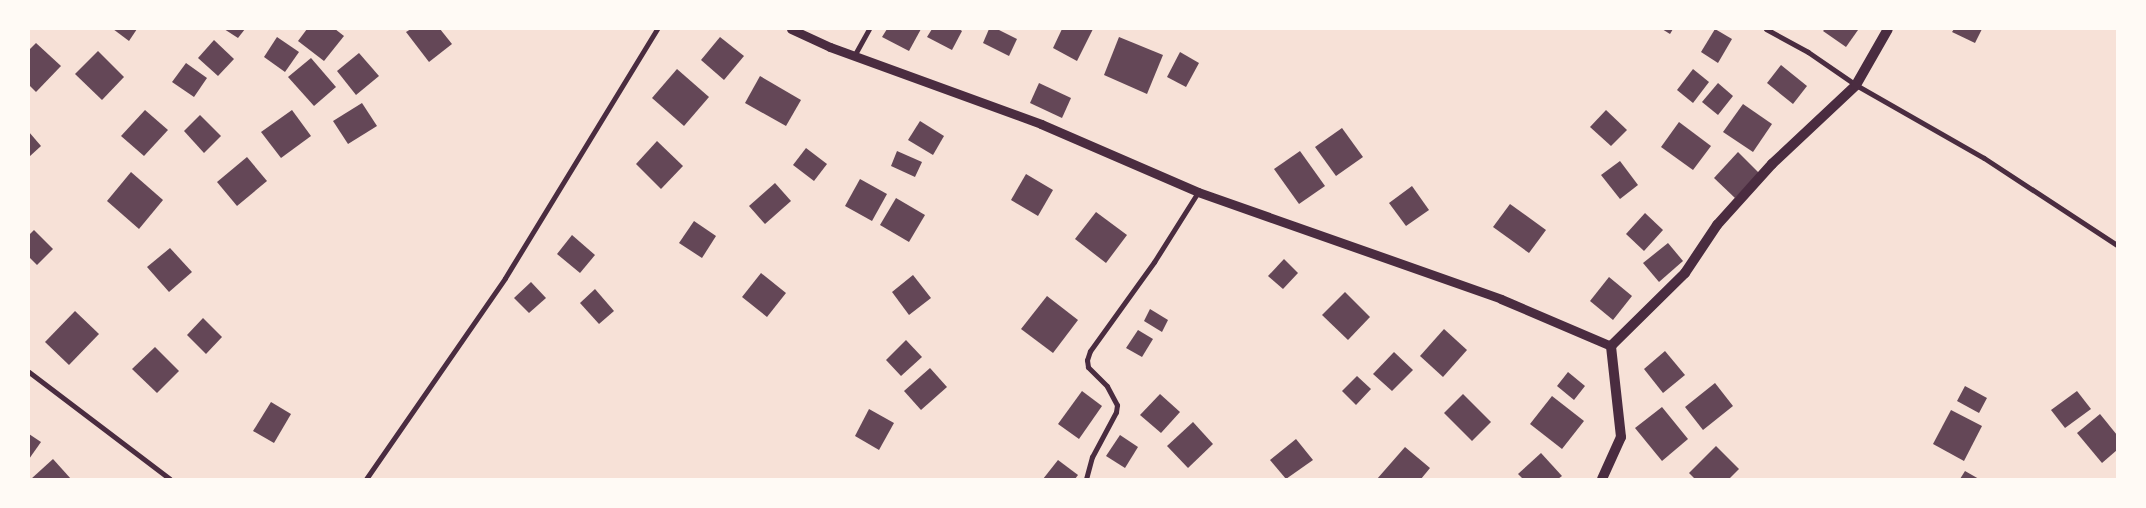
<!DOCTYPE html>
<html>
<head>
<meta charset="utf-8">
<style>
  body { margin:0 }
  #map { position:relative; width:2146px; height:508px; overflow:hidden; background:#f7e1d7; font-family:Arial,sans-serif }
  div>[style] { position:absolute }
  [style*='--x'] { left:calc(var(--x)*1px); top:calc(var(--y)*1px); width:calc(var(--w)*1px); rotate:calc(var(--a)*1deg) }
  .building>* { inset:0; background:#644757 }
  .minor>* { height:5px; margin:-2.5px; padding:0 2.5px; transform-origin:2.5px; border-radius:2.5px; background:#4a2c40 }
  .tertiary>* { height:9px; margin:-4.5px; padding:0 4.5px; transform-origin:4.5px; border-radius:4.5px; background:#4a2c40 }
  .secondary>* { height:10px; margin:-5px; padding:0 5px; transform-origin:5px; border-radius:5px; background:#4a2c40 }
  span { translate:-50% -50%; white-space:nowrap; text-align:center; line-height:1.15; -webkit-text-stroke:5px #fffaf5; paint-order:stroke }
  .frame { position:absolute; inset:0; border:30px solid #fffaf5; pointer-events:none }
</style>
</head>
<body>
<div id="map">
  <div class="building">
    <div style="clip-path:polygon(113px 29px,137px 29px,129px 41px)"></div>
    <div style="clip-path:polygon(224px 29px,245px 29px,238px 38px)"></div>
    <div style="clip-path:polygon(307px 29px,335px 29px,344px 36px,324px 61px,298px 41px)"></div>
    <div style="clip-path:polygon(411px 29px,440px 29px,452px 44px,429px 62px,406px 32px)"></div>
    <div style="clip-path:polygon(887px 29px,921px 29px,909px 51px,882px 37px)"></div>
    <div style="clip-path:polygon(932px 29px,959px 29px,962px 31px,952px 50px,927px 37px)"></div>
    <div style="clip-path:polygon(989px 29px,997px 29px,1017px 39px,1009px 56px,983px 43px)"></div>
    <div style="clip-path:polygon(1062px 29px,1093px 29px,1077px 61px,1053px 48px)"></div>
    <div style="clip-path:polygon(1662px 29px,1673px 29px,1670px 34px)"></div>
    <div style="clip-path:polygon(1715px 29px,1732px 39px,1718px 63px,1701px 52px)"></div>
    <div style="clip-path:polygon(1825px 29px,1856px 29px,1858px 30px,1846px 47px,1823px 31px)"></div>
    <div style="clip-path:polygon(1954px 29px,1982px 29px,1975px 43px,1952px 32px)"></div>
    <div style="clip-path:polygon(277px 37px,299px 52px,285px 72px,264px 57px)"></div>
    <div style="clip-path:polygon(720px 37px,744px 56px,724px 80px,701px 60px)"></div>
    <div style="clip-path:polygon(1119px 37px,1163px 55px,1147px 94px,1104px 75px)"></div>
    <div style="clip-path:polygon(214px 40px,234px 59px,218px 76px,198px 58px)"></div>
    <div style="clip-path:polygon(36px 43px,61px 66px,36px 92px,29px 85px,29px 50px)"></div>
    <div style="clip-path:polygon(98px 51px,124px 77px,102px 100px,75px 74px)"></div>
    <div style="clip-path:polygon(1180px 52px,1199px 63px,1186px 87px,1167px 77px)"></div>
    <div style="clip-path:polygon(359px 53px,379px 76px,356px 95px,337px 71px)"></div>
    <div style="clip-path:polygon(311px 58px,336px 87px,314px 106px,288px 77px)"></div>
    <div style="clip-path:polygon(186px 63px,207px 78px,194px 97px,172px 82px)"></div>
    <div style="clip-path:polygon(1781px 65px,1807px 86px,1793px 104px,1767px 83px)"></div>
    <div style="clip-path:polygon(677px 69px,709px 97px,684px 126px,652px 98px)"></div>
    <div style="clip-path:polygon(1693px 69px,1709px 82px,1693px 103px,1677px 90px)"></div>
    <div style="clip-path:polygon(760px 76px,801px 100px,786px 126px,745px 103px)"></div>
    <div style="clip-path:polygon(1039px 83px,1071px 98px,1062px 118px,1030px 103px)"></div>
    <div style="clip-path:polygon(1718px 83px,1733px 96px,1718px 115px,1702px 102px)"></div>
    <div style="clip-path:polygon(362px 103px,377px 126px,348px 144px,333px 121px)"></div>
    <div style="clip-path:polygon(1743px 104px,1772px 124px,1753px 152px,1723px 132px)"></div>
    <div style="clip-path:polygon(145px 110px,168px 130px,144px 156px,121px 136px)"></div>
    <div style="clip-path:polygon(292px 110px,311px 136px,281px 158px,261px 132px)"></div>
    <div style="clip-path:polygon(1606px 110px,1627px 130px,1611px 146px,1590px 127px)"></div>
    <div style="clip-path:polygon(200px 115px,221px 136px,204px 153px,184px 131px)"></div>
    <div style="clip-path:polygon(920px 121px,944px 136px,933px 155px,908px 140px)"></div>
    <div style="clip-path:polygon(1679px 122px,1711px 146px,1693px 170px,1661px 147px)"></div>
    <div style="clip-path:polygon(1342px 128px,1363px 157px,1336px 176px,1315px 147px)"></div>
    <div style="clip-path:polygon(29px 132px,41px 146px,29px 157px)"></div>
    <div style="clip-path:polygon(657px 141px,683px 166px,661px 189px,636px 164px)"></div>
    <div style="clip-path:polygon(806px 148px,827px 164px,814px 181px,793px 165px)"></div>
    <div style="clip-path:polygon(897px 151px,922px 162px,915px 177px,891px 166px)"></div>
    <div style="clip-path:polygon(1300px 151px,1325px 186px,1299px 204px,1274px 169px)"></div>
    <div style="clip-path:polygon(1738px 152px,1759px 173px,1735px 198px,1714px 178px)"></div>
    <div style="clip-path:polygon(247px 157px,267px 181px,237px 206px,217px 182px)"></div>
    <div style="clip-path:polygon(1620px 161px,1638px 185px,1620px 199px,1601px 175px)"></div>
    <div style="clip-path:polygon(131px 172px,163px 200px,139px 229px,107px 201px)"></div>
    <div style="clip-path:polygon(1026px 174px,1053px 190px,1038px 216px,1011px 200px)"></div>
    <div style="clip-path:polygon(860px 179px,887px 194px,872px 221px,845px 206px)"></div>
    <div style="clip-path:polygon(775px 183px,791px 201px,765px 224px,749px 206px)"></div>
    <div style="clip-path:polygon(1412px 186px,1429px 210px,1406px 226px,1389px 203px)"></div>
    <div style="clip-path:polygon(896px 198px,925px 215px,909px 242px,880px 225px)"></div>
    <div style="clip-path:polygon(1510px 204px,1546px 230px,1529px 253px,1493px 227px)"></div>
    <div style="clip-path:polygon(1096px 212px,1127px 235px,1106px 263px,1075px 239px)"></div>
    <div style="clip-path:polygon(1645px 213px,1663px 230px,1644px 251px,1626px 234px)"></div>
    <div style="clip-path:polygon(694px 221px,716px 236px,702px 258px,679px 243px)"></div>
    <div style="clip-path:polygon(34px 230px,53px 249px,37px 265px,29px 257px,29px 235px)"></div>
    <div style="clip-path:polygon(572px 235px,595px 255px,580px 273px,557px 254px)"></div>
    <div style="clip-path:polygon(1668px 243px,1683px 261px,1659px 282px,1643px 263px)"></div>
    <div style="clip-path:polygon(170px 248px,192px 272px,169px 292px,147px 267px)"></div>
    <div style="clip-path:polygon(1284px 259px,1298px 273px,1283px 289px,1268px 276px)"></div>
    <div style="clip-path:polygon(761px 273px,786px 293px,767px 317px,742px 297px)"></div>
    <div style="clip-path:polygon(913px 275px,931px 298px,909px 315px,892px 292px)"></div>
    <div style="clip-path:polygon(1609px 277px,1632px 296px,1613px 320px,1590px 301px)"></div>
    <div style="clip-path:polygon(531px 282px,546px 298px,529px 313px,514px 298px)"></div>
    <div style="clip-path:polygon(595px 289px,614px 311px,599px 324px,580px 303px)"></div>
    <div style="clip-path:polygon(1345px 292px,1370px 317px,1348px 340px,1322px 315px)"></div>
    <div style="clip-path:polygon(1047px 296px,1078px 320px,1053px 353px,1021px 329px)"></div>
    <div style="clip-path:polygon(1150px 309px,1168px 320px,1162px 332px,1144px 321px)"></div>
    <div style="clip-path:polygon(75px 311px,99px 334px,69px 365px,45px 342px)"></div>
    <div style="clip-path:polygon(203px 318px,222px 337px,206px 354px,187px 335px)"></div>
    <div style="clip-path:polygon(1444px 329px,1467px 350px,1443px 377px,1420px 356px)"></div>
    <div style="clip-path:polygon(1138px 330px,1153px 339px,1142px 357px,1126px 348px)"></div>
    <div style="clip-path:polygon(906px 340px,922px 357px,901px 376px,886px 360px)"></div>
    <div style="clip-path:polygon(155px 347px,179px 371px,157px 393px,132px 369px)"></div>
    <div style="clip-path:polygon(1665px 351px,1685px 375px,1663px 393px,1644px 369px)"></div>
    <div style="clip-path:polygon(1394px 352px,1413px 370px,1392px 391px,1373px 374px)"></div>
    <div style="clip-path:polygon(930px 368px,947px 387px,921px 410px,904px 391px)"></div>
    <div style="clip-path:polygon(1568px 372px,1585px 386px,1574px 400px,1557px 386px)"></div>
    <div style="clip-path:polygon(1357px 376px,1371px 389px,1356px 405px,1342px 391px)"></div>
    <div style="clip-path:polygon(1715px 383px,1733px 406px,1703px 430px,1685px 407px)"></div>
    <div style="clip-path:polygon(1965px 386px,1987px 398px,1979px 413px,1957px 401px)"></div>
    <div style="clip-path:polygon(1082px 391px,1102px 406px,1079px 439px,1058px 424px)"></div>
    <div style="clip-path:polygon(2077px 391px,2091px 409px,2065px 428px,2051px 410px)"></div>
    <div style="clip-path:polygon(1160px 394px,1180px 412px,1161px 433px,1140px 415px)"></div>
    <div style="clip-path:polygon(1463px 394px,1491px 422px,1472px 441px,1444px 413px)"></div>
    <div style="clip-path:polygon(1552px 396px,1584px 421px,1562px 449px,1530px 424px)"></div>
    <div style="clip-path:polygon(271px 402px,291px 414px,274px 443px,253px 431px)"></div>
    <div style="clip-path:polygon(1662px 407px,1688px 439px,1662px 461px,1635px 428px)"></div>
    <div style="clip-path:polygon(869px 409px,894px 423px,879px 450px,855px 436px)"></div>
    <div style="clip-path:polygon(1951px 410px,1982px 426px,1964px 461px,1933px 444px)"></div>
    <div style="clip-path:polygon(2100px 414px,2117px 435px,2117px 450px,2102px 463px,2077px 433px)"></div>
    <div style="clip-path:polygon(1193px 422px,1213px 444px,1188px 468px,1167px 446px)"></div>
    <div style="clip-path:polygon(29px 434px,41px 442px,29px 459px)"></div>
    <div style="clip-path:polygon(1120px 435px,1138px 447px,1125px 468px,1106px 456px)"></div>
    <div style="clip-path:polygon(1296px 439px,1313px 460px,1286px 479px,1270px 460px)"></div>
    <div style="clip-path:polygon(1716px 446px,1739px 469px,1729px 479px,1695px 479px,1689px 473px)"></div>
    <div style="clip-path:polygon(1405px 447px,1430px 468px,1421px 479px,1377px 479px)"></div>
    <div style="clip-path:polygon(1541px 453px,1562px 476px,1558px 479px,1523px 479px,1518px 474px)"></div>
    <div style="clip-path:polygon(53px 459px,71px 479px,31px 479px)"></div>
    <div style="clip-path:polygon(1058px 460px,1078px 475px,1075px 479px,1043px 479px)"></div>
    <div style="clip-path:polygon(1965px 471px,1979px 479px,1960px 479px)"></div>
  </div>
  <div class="minor">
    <div style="--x:1766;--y:29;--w:48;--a:28.7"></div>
    <div style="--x:1808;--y:52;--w:58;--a:34.5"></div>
    <div style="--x:1856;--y:85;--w:147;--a:29.7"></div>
    <div style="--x:1984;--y:158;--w:159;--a:33.2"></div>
    <div style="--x:854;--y:56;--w:31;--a:-61"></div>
    <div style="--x:29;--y:372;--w:177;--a:37.2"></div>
    <div style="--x:366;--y:479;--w:244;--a:-55.3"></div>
    <div style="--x:505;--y:278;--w:292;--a:-58.6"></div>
    <div style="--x:1086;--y:479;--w:23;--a:-75"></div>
    <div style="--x:1092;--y:457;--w:51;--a:-61.9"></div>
    <div style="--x:1116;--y:412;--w:7;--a:-82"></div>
    <div style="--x:1117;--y:405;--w:21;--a:-118"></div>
    <div style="--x:1107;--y:386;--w:27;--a:-135"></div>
    <div style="--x:1088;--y:367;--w:7;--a:-98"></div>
    <div style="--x:1087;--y:360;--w:9;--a:-72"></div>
    <div style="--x:1090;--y:351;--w:110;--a:-54.3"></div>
    <div style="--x:1154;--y:262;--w:83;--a:-57.8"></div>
  </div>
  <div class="tertiary">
    <div style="--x:791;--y:29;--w:43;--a:24.8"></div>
    <div style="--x:830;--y:47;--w:225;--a:20"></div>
    <div style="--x:1041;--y:124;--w:171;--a:23.4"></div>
    <div style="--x:1198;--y:192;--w:321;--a:19.4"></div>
    <div style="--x:1501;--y:299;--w:120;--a:23.1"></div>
  </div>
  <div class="secondary">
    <div style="--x:1602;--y:479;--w:46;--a:-65.7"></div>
    <div style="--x:1621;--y:437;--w:92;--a:-96.3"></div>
    <div style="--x:1611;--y:346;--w:104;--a:-44.6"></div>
    <div style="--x:1685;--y:273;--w:58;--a:-56.3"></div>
    <div style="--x:1717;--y:225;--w:82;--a:-48"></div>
    <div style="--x:1772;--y:164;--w:115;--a:-43.2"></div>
    <div style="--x:1856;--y:85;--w:64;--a:-60.3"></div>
  </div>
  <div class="frame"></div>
</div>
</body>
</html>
